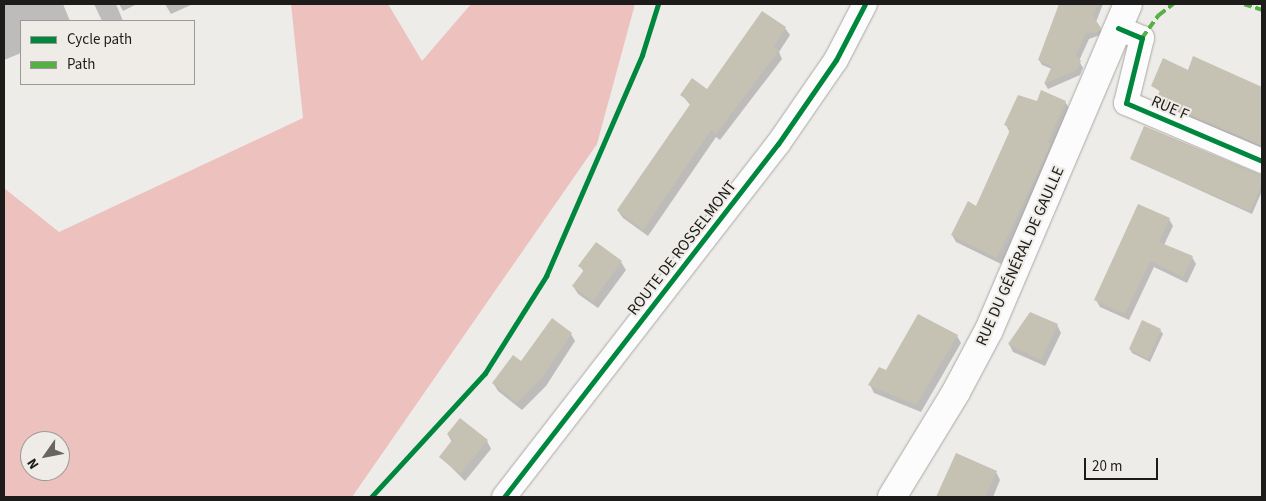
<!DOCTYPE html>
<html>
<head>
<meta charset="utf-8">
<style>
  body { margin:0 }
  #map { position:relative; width:1266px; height:501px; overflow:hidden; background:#eeece9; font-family:"Source Sans 3",sans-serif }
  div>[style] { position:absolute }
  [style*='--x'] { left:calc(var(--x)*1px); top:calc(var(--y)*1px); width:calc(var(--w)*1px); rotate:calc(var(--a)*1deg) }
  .forest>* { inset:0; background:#ecc1be }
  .shadow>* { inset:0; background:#0003 }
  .building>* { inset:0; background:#c5c1b3 }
  .roads { filter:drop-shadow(0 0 1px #aaa8a6) drop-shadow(0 0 1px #aaa8a6) }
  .minor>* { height:24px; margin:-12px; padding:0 12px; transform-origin:12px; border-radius:12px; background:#fcfcfc }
  .secondary>* { height:28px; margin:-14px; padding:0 14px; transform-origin:14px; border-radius:14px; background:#fcfcfc }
  .quiet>* { height:4px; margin-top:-2px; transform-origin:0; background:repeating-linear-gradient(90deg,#55b145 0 8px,transparent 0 12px) }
  .cycleway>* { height:5px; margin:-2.5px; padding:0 2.5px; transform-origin:2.5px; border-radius:2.5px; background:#00873e }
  span { translate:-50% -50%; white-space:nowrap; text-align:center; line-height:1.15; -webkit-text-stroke:4px #efece8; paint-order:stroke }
  .street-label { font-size:16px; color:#1d1c1a }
  .frame { position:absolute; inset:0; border:5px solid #1d1c1a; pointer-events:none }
  .legend { position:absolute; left:20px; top:20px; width:175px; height:65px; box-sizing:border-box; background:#efece8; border:1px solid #9b9996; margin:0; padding:6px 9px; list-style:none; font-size:15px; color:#1d1c1a }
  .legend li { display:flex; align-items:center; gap:10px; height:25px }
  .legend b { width:25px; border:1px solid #9b9996 }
  .north { position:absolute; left:20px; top:431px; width:50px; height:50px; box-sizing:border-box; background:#efece8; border:1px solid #9b9996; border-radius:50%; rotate:237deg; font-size:14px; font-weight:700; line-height:20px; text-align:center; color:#1d1c1a }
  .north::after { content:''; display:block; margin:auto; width:18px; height:22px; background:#666562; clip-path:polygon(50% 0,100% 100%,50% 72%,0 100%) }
  .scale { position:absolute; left:1084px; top:458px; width:74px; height:22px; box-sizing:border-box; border:2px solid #1d1c1a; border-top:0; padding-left:6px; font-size:15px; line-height:18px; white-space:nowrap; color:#1d1c1a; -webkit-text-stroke:4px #efece8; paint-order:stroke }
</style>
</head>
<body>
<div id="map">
  <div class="forest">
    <div style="clip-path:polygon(evenodd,291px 4px,388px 4px,422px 61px,471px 4px,635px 4px,597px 144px,352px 497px,4px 497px,4px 188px,59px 232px,303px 118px,291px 4px,30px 441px,60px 441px,60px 471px,30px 471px,30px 441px)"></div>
  </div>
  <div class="shadow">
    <div style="clip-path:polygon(4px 4px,63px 4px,70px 21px,21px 21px,21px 53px,4px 60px)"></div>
    <div style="clip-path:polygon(94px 4px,116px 4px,123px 21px,102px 21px)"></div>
    <div style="clip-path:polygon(119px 4px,137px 4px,123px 11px)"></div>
    <div style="clip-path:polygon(165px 4px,193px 4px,171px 14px)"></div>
    <div style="clip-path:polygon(1061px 4px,1103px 4px,1096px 22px,1103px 34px,1089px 39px,1079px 61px,1083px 68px,1080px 75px,1048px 89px,1045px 84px,1052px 69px,1042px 65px,1039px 60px)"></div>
    <div style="clip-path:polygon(762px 13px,785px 28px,790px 35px,779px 52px,782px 59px,720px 140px,716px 137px,648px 236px,623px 218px,618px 211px,691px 106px,682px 95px,707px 91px)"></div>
    <div style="clip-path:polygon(1194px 58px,1262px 89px,1262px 148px,1160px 104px,1157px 101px,1161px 92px,1152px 86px,1189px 71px)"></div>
    <div style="clip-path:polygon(1065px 102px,1069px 108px,1052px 147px,1054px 151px,1001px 264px,956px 242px,952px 235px,977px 207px,1010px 133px,1006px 125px,1037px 103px)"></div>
    <div style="clip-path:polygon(1131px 159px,1262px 175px,1262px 191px,1252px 214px)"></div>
    <div style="clip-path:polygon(1169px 219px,1173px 226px,1164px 245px,1192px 257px,1196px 264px,1187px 283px,1154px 267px,1129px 320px,1100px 307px,1096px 300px)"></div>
    <div style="clip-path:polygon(596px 244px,621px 262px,626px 270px,598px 308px,578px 294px,573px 286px,584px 272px,580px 266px)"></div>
    <div style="clip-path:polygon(1057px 325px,1061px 333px,1045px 366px,1013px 352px,1009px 344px)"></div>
    <div style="clip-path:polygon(1160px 330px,1163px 334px,1150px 362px,1132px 353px,1130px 349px)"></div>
    <div style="clip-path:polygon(571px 334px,575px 341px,546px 386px,522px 410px,498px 391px,493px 383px)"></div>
    <div style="clip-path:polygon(957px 336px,961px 343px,921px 412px,874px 393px,870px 385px)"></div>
    <div style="clip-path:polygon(448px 435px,487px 441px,491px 449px,465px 481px,441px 457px,452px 442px)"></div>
    <div style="clip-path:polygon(957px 454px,996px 472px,1000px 480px,993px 497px,938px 497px)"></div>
  </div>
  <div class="building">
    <div style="clip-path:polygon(1059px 4px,1098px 4px,1093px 16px,1101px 28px,1099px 32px,1086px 33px,1076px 55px,1081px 61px,1077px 70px,1044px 84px,1052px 66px,1038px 60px)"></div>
    <div style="clip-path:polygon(762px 11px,786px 27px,774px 47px,779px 50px,716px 134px,711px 130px,643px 230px,617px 210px,691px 103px,680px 95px,692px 78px,707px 89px)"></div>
    <div style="clip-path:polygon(1193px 56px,1262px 87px,1262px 146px,1156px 101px,1160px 90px,1151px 86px,1163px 58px,1188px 70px)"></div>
    <div style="clip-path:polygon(1041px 90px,1066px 101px,1048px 142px,1051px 143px,1041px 166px,997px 258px,951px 235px,968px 201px,976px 206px,1011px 128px,1004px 125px,1018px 95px,1037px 101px)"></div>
    <div style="clip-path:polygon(1144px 126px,1262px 175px,1262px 184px,1250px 211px,1130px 159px)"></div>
    <div style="clip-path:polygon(1138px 204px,1170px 218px,1159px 242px,1193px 256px,1183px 277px,1150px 261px,1125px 314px,1094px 300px)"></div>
    <div style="clip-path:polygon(596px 242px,622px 261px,593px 301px,572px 286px,584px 270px,578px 266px)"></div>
    <div style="clip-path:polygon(1030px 312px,1058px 324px,1041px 360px,1008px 344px)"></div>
    <div style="clip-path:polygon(918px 314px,958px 335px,916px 405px,868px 385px,879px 367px,886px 370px)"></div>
    <div style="clip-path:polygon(552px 318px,572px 333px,542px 378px,517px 403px,492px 383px,513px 355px,521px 361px)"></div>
    <div style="clip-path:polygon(1142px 320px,1161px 329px,1148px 359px,1129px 349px)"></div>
    <div style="clip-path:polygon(460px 418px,488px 440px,460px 474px,439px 457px,453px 439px,447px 434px)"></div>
    <div style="clip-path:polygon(956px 453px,997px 471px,985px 497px,936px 497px)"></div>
  </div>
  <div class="roads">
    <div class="minor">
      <div style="--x:1118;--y:28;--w:26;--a:23"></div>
      <div style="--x:1142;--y:38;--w:67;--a:103.8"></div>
      <div style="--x:1126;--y:103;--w:148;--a:23.1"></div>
      <div style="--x:504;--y:497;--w:447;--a:-52.2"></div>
      <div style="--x:778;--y:144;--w:102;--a:-55.4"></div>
      <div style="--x:836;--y:60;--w:63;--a:-62.6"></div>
    </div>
    <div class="secondary">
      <div style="--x:892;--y:497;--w:123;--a:-58.6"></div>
      <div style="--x:956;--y:392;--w:70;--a:-62"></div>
      <div style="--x:989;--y:330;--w:354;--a:-66.9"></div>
    </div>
  </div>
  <div class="quiet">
    <div style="--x:1244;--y:4;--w:19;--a:18"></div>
    <div style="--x:1142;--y:38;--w:29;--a:-54"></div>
    <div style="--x:1159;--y:15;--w:18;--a:-38"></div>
  </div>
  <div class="cycleway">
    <div style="--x:1118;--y:28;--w:26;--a:23"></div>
    <div style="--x:1142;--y:38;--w:67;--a:103.8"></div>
    <div style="--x:1126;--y:103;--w:148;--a:23.1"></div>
    <div style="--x:371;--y:497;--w:168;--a:-47.4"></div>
    <div style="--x:485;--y:373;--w:115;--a:-57.8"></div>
    <div style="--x:546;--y:276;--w:241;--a:-66.5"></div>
    <div style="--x:642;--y:55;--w:53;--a:-72.6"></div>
    <div style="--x:504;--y:497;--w:447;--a:-52.2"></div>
    <div style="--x:778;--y:144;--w:102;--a:-55.4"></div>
    <div style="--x:836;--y:60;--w:63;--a:-62.6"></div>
  </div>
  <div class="street-label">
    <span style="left:1170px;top:108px;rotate:23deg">RUE F</span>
    <span style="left:682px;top:248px;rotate:-52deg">ROUTE DE ROSSELMONT</span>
    <span style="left:1020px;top:256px;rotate:-66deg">RUE DU GÉNÉRAL DE GAULLE</span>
  </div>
  <div class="frame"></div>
  <ul class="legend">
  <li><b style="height:6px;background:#00873e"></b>Cycle path</li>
  <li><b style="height:6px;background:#55b145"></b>Path</li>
  </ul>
  <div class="north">N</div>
  <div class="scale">20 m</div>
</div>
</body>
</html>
